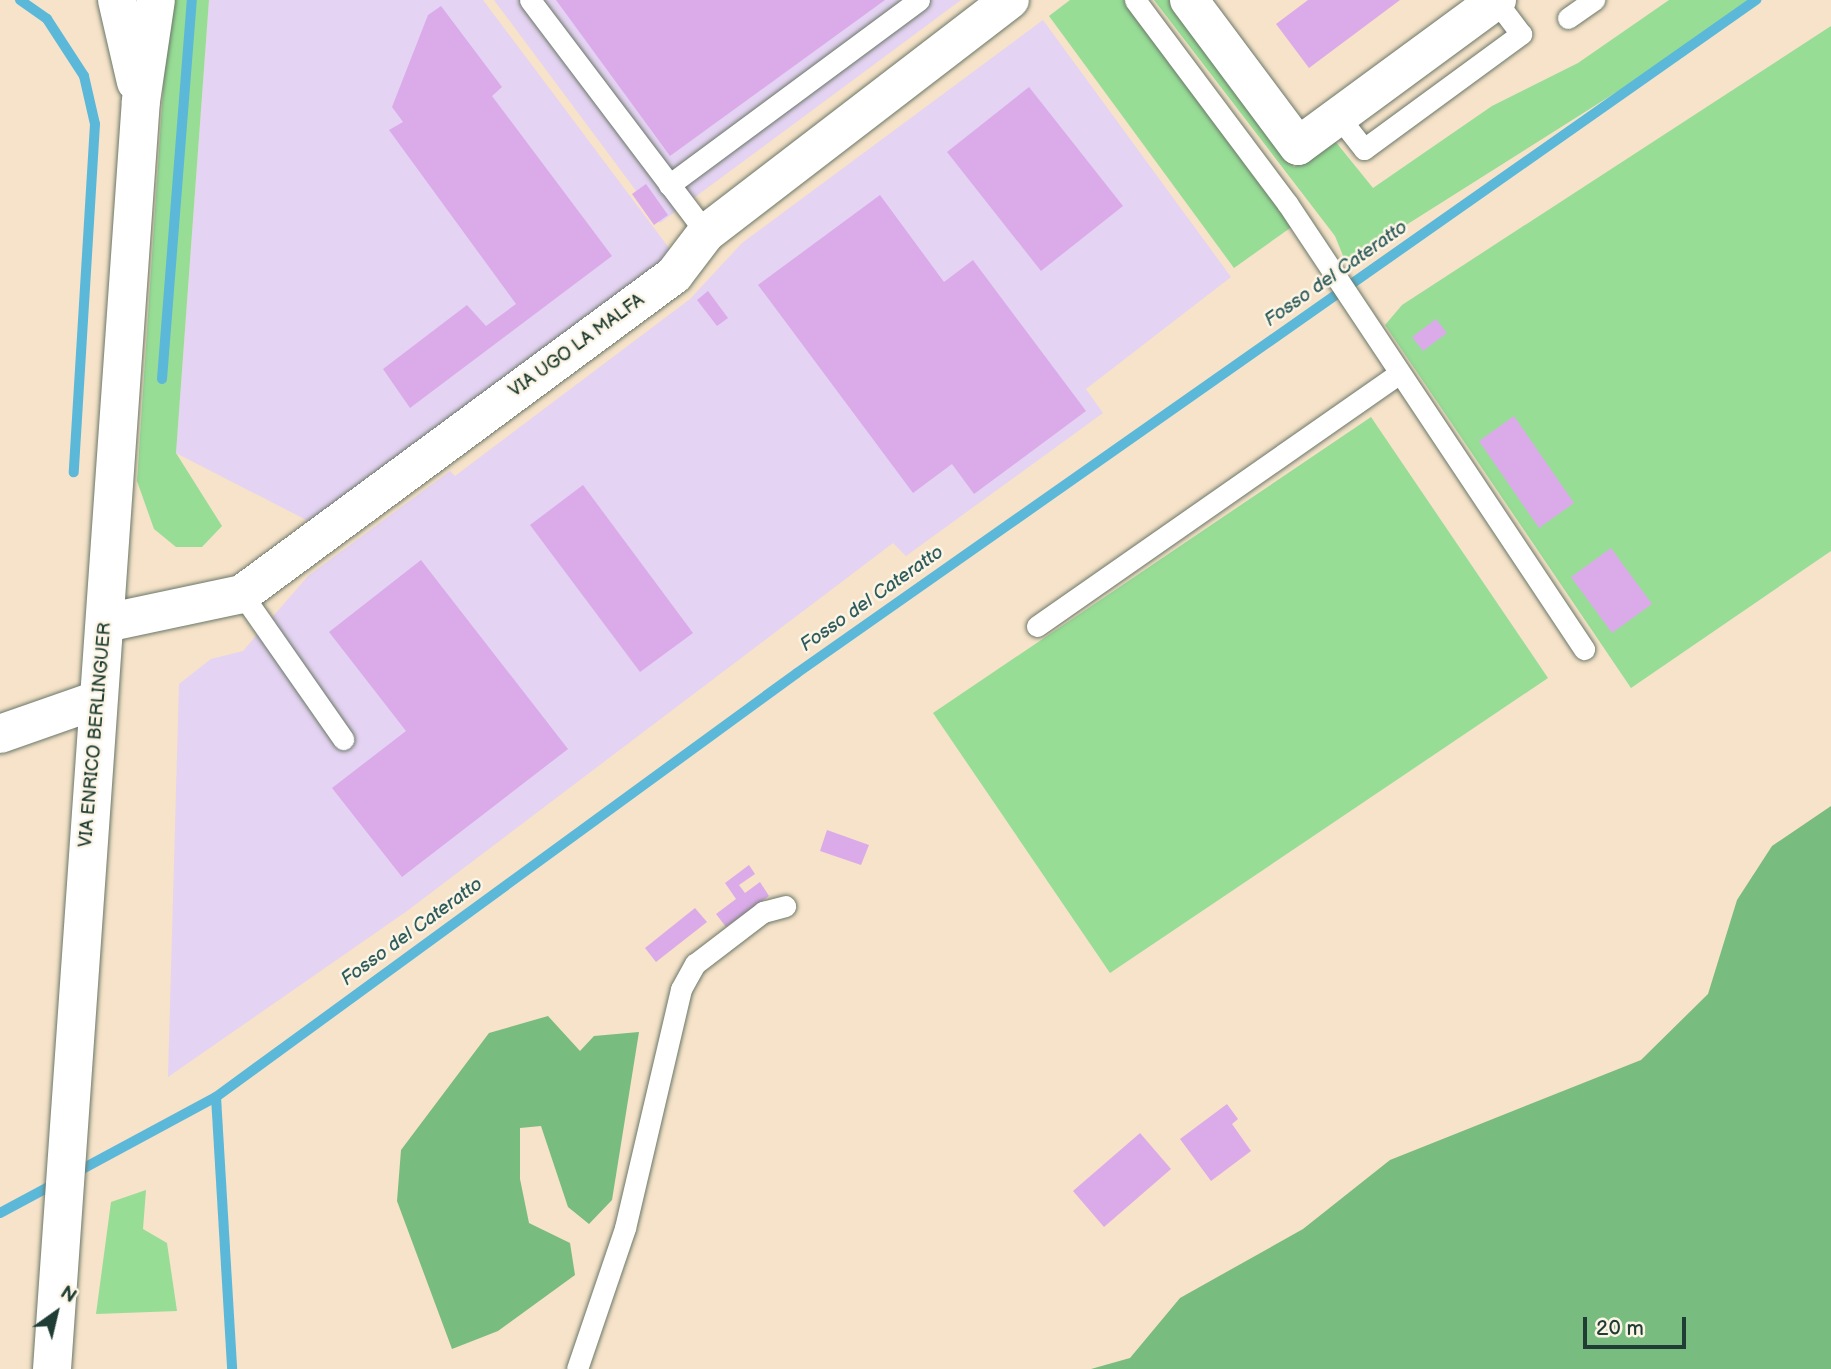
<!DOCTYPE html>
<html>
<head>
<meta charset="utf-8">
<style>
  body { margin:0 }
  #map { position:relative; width:1831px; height:1369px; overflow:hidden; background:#f6e3c9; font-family:"Balsamiq Sans",sans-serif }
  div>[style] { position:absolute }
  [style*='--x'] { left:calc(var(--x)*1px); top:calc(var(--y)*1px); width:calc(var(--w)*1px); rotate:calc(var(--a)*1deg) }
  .built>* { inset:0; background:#e4d3f2 }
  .green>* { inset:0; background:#97dd96 }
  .forest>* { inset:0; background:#79bc7f }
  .stream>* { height:10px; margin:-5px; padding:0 5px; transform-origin:5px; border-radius:5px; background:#5bb8d9 }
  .building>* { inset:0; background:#dbabe9 }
  .roads { filter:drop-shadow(0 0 2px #6a7768) drop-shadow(0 0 2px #6a7768) }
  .lane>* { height:21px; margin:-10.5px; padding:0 10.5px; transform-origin:10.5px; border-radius:10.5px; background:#fff }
  .street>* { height:38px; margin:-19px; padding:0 19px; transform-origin:19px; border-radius:19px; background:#fff }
  .secondary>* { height:38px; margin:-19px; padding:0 19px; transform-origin:19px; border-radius:19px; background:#fff }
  span { translate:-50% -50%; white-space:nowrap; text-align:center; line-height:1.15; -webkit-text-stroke:5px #fcf5e5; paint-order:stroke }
  .street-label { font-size:18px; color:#1f3d34 }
  .water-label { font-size:19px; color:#2e5c5d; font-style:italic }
  .north { position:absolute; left:21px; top:1278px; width:70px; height:70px; -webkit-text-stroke:5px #fcf5e5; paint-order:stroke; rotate:34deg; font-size:19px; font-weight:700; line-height:28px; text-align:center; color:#1f3d34 }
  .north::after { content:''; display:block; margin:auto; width:24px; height:32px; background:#1f3d34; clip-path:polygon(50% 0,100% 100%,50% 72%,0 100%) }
  .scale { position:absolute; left:1583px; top:1317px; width:103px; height:32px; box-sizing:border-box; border:4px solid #1f3d34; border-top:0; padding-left:9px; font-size:21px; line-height:24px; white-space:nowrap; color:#1f3d34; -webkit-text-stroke:5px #fcf5e5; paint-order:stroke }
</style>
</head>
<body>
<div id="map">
  <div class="built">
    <div style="clip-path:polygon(209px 0,483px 0,672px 252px,318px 526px,176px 453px)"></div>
    <div style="clip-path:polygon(494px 0,961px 0,660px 223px)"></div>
    <div style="clip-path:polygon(1043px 20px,1231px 277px,1086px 389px,1103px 413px,906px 556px,893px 543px,407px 911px,168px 1077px,179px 684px,211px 659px,243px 651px,308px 576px,450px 471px,455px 476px,690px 299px,742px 243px)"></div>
  </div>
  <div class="green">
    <div style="clip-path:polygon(169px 0,209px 0,176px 453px,222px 526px,202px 547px,176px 547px,154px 529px,137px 481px)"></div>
    <div style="clip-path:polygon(1070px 0,1127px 0,1293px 226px,1234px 268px,1049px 16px)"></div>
    <div style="clip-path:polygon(1154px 0,1169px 0,1294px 167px,1335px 141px,1373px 188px,1492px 106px,1578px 63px,1669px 0,1762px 0,1346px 263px,1335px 236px)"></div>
    <div style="clip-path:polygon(1831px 26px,1831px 551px,1631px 688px,1385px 325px,1402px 305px)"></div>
    <div style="clip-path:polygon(1371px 417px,1548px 678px,1110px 973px,933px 713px)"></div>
    <div style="clip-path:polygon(146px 1190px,143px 1229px,167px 1243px,177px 1311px,96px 1314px,111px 1202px)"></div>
  </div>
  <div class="forest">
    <div style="clip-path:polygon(1831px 806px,1831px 1369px,1091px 1369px,1130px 1358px,1180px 1298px,1303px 1229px,1390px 1160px,1641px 1060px,1708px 994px,1737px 900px,1772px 846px)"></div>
    <div style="clip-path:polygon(548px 1016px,580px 1051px,594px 1036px,639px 1032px,612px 1200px,589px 1224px,568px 1207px,541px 1126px,520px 1128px,520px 1179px,529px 1223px,570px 1243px,575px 1275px,498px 1331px,452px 1349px,397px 1201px,401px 1150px,489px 1033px)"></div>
  </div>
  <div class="stream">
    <div style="--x:20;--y:0;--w:33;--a:35"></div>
    <div style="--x:47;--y:19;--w:68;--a:57"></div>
    <div style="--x:84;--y:76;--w:49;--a:77.1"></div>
    <div style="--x:95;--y:124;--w:349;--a:93.5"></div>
    <div style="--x:162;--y:379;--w:380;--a:-85.5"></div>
    <div style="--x:216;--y:1097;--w:272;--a:86.6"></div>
    <div style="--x:73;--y:1174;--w:162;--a:-28.3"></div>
    <div style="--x:216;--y:1097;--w:719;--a:-36.12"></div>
    <div style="--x:797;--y:673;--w:1172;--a:-35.06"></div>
    <div style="--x:0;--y:1213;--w:64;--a:-28.2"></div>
  </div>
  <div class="building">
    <div style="clip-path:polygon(556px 0,885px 0,670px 156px)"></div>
    <div style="clip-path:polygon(1308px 0,1400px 0,1309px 68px,1276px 24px)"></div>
    <div style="clip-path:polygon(441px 6px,502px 87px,492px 96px,612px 256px,410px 408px,383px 369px,467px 305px,486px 326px,516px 304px,389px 130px,403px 122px,392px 107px,428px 15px)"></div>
    <div style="clip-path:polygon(1029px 87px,1123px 206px,1041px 271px,947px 152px)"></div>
    <div style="clip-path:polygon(646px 184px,668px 215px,654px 225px,632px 194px)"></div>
    <div style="clip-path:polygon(880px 195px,944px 282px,973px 260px,1086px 411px,974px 494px,952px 464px,913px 493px,758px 285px)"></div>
    <div style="clip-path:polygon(708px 291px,728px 318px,717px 326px,697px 300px)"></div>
    <div style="clip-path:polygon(1436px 319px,1447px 333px,1423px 351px,1412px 337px)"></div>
    <div style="clip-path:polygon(1514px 416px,1574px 503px,1539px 528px,1479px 441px)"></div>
    <div style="clip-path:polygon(583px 485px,693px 633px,640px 672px,530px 525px)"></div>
    <div style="clip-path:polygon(1611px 548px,1652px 604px,1612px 633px,1571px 577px)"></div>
    <div style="clip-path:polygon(421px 560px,568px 749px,402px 877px,332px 788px,406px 731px,329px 632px)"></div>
    <div style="clip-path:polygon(827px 830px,869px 845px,861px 865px,820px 851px)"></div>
    <div style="clip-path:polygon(749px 865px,755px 874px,739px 885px,745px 893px,760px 882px,769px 896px,726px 927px,716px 914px,736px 899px,725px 883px)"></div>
    <div style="clip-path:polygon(695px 908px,707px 922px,656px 962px,645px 948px)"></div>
    <div style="clip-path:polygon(1227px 1104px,1238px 1119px,1232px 1124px,1251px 1151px,1211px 1181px,1180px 1139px)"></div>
    <div style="clip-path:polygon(1140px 1133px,1171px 1169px,1104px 1227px,1073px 1191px)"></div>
  </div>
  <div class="roads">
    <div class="lane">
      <div style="--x:530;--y:0;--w:292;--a:52.9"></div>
      <div style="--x:1135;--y:0;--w:254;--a:53.2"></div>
      <div style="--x:1287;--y:203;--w:536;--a:56.34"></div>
      <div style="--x:1568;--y:18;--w:32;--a:-35"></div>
      <div style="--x:1338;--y:116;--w:42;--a:51.8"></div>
      <div style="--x:1364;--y:149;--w:195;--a:-36.2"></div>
      <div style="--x:1521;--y:34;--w:41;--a:-127.1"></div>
      <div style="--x:669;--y:185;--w:311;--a:-36.5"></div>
      <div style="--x:242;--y:594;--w:177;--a:55.1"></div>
      <div style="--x:1037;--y:626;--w:442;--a:-34.9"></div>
      <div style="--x:577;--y:1369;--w:149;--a:-71.2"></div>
      <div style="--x:625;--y:1228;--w:245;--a:-76.8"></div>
      <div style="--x:681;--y:989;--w:29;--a:-61"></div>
      <div style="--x:695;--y:964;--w:86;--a:-37.4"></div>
      <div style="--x:763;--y:912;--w:23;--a:-15"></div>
    </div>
    <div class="street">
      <div style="--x:1189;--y:0;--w:182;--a:53.3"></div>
      <div style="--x:1298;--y:146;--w:247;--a:-36.3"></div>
      <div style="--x:106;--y:623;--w:139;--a:-12"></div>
      <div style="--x:242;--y:594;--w:537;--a:-36.44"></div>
      <div style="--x:674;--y:275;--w:53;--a:-52.7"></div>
      <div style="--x:706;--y:233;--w:383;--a:-37.5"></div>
      <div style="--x:0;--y:734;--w:103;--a:-19.3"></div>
    </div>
    <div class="secondary">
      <div style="--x:117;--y:0;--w:84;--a:77"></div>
      <div style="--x:52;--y:1369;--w:1271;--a:-85.99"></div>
      <div style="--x:141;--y:101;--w:102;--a:-81.6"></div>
    </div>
  </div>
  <div class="street-label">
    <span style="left:577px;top:346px;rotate:-36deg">VIA UGO LA MALFA</span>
    <span style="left:96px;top:735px;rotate:-85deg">VIA ENRICO BERLINGUER</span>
  </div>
  <div class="water-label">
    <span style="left:1336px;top:274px;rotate:-35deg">Fosso del Cateratto</span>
    <span style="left:872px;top:599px;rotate:-35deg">Fosso del Cateratto</span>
    <span style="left:412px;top:932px;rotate:-36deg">Fosso del Cateratto</span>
  </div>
  <div class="north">N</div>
  <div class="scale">20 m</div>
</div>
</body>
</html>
